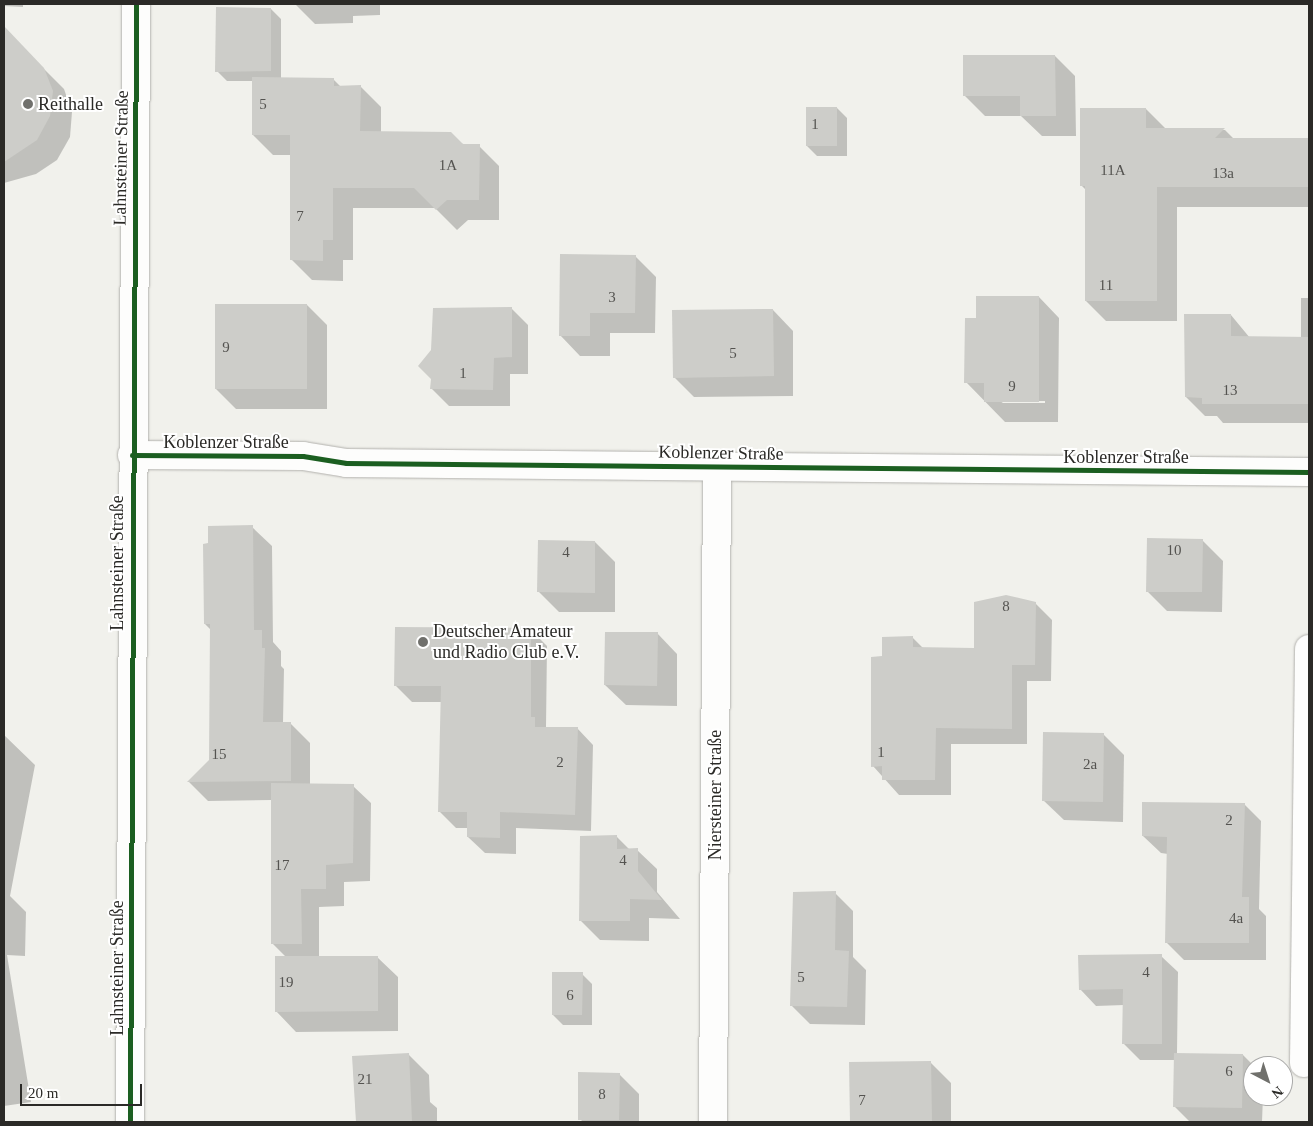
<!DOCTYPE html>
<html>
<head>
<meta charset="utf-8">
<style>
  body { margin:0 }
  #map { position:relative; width:1313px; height:1126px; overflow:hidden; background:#f1f1ec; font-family:Georgia,serif }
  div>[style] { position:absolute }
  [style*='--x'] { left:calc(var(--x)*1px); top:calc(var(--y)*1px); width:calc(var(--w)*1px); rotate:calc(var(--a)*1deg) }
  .shadow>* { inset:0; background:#0003 }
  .building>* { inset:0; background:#cdcdc9 }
  .roads { filter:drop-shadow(0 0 1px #b2b1ad) drop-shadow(0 0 1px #b2b1ad) }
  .street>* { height:28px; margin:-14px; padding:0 14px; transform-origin:14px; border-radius:14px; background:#fdfdfc }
  .cycleway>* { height:5px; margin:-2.5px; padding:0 2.5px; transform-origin:2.5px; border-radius:2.5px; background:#1b5e20 }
  .dots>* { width:14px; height:14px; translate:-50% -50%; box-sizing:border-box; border:2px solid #fff; border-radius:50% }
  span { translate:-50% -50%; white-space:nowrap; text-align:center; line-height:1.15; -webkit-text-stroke:4px #fff; paint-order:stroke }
  .number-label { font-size:15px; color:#545350 }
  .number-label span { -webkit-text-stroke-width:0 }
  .poi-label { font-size:18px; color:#2b2a27 }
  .left { translate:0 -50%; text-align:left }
  .street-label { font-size:18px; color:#2b2a27 }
  .frame { position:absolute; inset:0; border:5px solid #2b2a27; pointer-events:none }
  .north { position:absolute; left:1243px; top:1056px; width:50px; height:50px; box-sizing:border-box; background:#fff; border:1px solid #aaaaa9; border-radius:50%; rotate:140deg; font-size:14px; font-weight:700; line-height:20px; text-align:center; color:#2b2a27 }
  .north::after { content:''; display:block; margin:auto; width:18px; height:22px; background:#70706c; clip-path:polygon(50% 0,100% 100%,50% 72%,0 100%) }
  .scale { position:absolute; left:20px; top:1084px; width:122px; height:22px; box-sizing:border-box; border:2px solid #2b2a27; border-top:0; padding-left:6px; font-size:15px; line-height:18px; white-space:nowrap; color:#2b2a27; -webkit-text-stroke:4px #fff; paint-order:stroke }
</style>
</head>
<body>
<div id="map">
  <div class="shadow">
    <div style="clip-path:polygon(4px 4px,23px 4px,23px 7px,4px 6px)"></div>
    <div style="clip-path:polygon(295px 4px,380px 4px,380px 15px,353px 16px,353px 23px,315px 24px)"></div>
    <div style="clip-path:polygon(271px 9px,281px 19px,281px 79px,333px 79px,341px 87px,360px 86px,381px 107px,381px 133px,479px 146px,499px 166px,499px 220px,468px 220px,457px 230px,435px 208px,353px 208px,353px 260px,343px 260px,343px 281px,312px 280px,292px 260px,291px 155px,273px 155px,253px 135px,253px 81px,227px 81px,217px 71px)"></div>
    <div style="clip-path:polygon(4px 42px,25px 50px,64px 89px,72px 112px,70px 137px,57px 160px,36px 174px,4px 183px)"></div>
    <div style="clip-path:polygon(1055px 56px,1075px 76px,1076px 136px,1042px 136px,1021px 116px,985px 116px,964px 95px)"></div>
    <div style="clip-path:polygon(837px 108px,847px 118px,847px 156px,817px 156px,807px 146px)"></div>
    <div style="clip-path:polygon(1146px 109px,1166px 129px,1225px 130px,1234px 139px,1309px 139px,1309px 207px,1177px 207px,1177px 321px,1106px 321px,1086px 301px,1086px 190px,1081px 185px)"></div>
    <div style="clip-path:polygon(635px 256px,656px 277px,655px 333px,610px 333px,610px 356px,580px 356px,560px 335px)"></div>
    <div style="clip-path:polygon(evenodd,1039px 297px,1059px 318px,1058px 422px,1005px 422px,966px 382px,977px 319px,1039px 297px,1000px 401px,1045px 401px,1045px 403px,1003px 403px,1000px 401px)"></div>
    <div style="clip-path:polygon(1301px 298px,1309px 298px,1309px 423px,1223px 423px,1217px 416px,1205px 416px,1186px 397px,1231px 315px,1250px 338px,1301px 338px)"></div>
    <div style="clip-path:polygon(307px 305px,327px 325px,327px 409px,236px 409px,216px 389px)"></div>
    <div style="clip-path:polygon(511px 308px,528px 325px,528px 374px,510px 374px,510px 406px,449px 406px,432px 389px,432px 379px)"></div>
    <div style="clip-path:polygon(773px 310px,793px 331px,793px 396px,694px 397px,674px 377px)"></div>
    <div style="clip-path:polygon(252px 527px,272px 546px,273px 642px,281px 651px,281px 666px,284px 669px,283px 723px,290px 723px,310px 743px,310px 785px,353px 786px,371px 803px,370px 881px,344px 882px,344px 906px,319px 907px,319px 957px,377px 957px,398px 977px,398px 1031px,296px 1032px,276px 1011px,286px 957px,272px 943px,272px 800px,208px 801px,189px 782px,210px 760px,211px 630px,205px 624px)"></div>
    <div style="clip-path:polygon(1202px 540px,1223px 561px,1222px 612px,1167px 611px,1147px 591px)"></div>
    <div style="clip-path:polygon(595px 542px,615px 562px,615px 612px,559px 612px,539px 592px)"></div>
    <div style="clip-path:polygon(1035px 603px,1052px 620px,1051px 681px,1027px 681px,1027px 744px,951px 744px,951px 795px,899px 795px,873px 766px,884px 658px,912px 637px,923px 648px,975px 649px)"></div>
    <div style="clip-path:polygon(531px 630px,547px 646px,546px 728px,577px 728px,593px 745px,591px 831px,516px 828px,516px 854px,485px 853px,468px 837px,468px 828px,456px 828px,440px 812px,442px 702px,412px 702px,395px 685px)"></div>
    <div style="clip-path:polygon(657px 633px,677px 654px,677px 706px,626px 705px,605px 685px)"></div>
    <div style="clip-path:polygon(4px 735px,35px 765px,10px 896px,26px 912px,25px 956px,7px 955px,31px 1102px,4px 1106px)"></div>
    <div style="clip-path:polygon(1104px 735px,1124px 755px,1123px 822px,1064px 820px,1043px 800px)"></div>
    <div style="clip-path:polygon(1244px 804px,1261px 821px,1259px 909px,1266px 916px,1266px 960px,1184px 960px,1167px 943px,1168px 854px,1161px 853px,1143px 836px)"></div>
    <div style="clip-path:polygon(617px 837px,630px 850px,637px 850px,657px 869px,657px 892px,680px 919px,649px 918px,649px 941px,600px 940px,581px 921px)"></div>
    <div style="clip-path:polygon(835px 893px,853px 911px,853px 957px,866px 970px,865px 1025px,810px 1024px,792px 1006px)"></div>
    <div style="clip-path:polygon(1161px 956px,1178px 972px,1177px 1054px,1243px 1055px,1254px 1066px,1253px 1096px,1263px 1096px,1262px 1122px,1190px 1122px,1174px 1106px,1175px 1060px,1140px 1060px,1124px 1044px,1124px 1005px,1096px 1006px,1080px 989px)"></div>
    <div style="clip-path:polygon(582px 974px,592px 984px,592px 1025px,563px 1025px,553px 1015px)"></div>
    <div style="clip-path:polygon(408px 1054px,429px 1075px,430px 1102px,437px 1108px,437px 1122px,357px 1122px,354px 1057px)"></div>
    <div style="clip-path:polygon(851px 1063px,931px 1063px,951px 1083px,951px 1122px,851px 1122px)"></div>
    <div style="clip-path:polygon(619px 1074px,639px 1094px,639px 1122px,583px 1122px,580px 1119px)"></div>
  </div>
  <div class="building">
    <div style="clip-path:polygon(216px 7px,271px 8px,271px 71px,215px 72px)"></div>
    <div style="clip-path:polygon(4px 26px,44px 68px,53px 91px,50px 116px,37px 140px,4px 162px)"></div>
    <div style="clip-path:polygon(963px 55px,1055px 55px,1056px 116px,1020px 116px,1020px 96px,963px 96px)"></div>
    <div style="clip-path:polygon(252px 77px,334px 78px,334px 86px,361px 85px,360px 131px,451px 132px,463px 144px,480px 144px,479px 200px,447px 200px,436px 210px,414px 188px,333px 188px,333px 240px,323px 240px,323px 261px,290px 260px,290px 135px,252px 135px)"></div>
    <div style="clip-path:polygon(806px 107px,837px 107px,837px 146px,806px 146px)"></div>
    <div style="clip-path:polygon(1080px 108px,1146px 108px,1146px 128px,1225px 128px,1215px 138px,1309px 138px,1309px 187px,1157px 187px,1157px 301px,1085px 301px,1085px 186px,1080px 186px)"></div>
    <div style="clip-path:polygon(560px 254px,636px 255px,635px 313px,590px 313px,590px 336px,559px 336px)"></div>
    <div style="clip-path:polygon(976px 296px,1039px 296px,1039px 402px,984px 402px,984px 383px,964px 383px,965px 318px,976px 318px)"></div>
    <div style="clip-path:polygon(215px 304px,307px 304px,307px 389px,215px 389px)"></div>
    <div style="clip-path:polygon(512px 307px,512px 357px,494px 358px,493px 390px,430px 389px,431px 379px,418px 366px,431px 350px,433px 308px)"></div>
    <div style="clip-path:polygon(773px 309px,774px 376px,673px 378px,672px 310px)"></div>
    <div style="clip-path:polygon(1184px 314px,1231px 314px,1231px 336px,1309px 337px,1309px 404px,1202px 404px,1202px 398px,1185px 397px)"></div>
    <div style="clip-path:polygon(253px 525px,254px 630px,262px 630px,262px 648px,265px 648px,263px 722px,291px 722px,291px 781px,187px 782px,209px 760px,210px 624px,204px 624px,203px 544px,208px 543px,208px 526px)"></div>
    <div style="clip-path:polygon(1147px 538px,1203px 539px,1202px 592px,1146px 592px)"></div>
    <div style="clip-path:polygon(538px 540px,595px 541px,595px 593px,537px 592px)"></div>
    <div style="clip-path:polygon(1006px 595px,1036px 602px,1035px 665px,1012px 665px,1012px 729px,936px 728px,935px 780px,882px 780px,882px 766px,871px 767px,871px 657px,882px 656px,882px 637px,913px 636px,913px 647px,974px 648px,974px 602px)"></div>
    <div style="clip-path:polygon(395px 627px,531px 628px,531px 717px,535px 717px,535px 727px,578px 727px,575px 815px,500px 812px,500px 838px,467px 837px,467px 812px,438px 812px,441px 686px,394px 686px)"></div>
    <div style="clip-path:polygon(605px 632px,658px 632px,657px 686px,604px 685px)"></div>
    <div style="clip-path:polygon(1043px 732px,1104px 733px,1103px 802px,1042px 801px)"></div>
    <div style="clip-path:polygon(271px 783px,354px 784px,353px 863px,326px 865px,326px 889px,301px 889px,302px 944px,271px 944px)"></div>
    <div style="clip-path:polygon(1142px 802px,1245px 803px,1242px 897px,1249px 897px,1249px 943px,1165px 943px,1167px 837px,1142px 836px)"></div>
    <div style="clip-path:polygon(617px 835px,617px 849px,638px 848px,638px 871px,662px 900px,630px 899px,630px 921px,579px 921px,580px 836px)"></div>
    <div style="clip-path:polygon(836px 891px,835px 950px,849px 951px,847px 1007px,790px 1006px,793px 892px)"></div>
    <div style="clip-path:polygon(1162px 954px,1162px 1044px,1122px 1044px,1123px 989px,1079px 990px,1078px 955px)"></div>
    <div style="clip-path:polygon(275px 956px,378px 956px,378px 1011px,275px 1012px)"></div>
    <div style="clip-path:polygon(552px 972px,583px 972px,582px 1015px,552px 1015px)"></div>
    <div style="clip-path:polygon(409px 1053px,412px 1122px,356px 1122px,352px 1056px)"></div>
    <div style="clip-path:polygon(1174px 1053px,1243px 1054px,1242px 1108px,1173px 1107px)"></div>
    <div style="clip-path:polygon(931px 1061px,932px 1122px,850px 1122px,849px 1062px)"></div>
    <div style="clip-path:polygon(578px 1072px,620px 1073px,619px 1120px,578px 1120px)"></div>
  </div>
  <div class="roads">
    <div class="street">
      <div style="--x:132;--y:455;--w:171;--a:0.3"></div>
      <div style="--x:303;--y:456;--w:44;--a:9.2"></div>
      <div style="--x:346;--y:463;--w:963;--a:0.54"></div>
      <div style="--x:1304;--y:1063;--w:414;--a:-89.3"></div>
      <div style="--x:713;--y:1121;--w:653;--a:-89.65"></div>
      <div style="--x:130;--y:1122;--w:1118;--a:-89.69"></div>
    </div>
  </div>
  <div class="cycleway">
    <div style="--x:132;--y:455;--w:171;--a:0.3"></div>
    <div style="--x:303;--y:456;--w:44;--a:9.2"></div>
    <div style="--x:346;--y:463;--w:963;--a:0.54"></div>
    <div style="--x:130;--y:1122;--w:1118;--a:-89.69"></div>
  </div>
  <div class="dots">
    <div style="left:28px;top:104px;background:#70706c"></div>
    <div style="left:423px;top:642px;background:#70706c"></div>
  </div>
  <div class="number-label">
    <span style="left:263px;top:105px">5</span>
    <span style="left:815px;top:125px">1</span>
    <span style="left:448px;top:166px">1A</span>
    <span style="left:1113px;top:171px">11A</span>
    <span style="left:1223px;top:174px">13a</span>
    <span style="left:300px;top:217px">7</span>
    <span style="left:1106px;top:286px">11</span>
    <span style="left:612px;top:298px">3</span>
    <span style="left:226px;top:348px">9</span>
    <span style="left:733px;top:354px">5</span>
    <span style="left:463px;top:374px">1</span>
    <span style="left:1012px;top:387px">9</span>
    <span style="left:1230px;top:391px">13</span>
    <span style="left:1174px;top:551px">10</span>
    <span style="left:566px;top:553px">4</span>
    <span style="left:1006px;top:607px">8</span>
    <span style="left:881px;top:753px">1</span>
    <span style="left:219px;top:755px">15</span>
    <span style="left:560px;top:763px">2</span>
    <span style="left:1090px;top:765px">2a</span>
    <span style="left:1229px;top:821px">2</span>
    <span style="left:623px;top:861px">4</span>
    <span style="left:282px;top:866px">17</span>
    <span style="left:1236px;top:919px">4a</span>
    <span style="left:1146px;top:973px">4</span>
    <span style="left:801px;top:978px">5</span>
    <span style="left:286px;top:983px">19</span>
    <span style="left:570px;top:996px">6</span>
    <span style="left:1229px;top:1072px">6</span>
    <span style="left:365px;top:1080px">21</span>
    <span style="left:602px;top:1095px">8</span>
    <span style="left:862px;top:1101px">7</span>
  </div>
  <div class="poi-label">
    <span class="left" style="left:38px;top:104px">Reithalle</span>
    <span class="left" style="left:433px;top:642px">Deutscher Amateur<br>und Radio Club e.V.</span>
  </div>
  <div class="street-label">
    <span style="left:121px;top:158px;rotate:-89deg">Lahnsteiner Straße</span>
    <span style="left:226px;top:442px">Koblenzer Straße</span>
    <span style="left:721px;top:453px;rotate:1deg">Koblenzer Straße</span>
    <span style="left:1126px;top:457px">Koblenzer Straße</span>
    <span style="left:117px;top:563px;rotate:-90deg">Lahnsteiner Straße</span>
    <span style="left:715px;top:795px;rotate:-90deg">Niersteiner Straße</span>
    <span style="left:117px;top:968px;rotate:-90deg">Lahnsteiner Straße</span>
  </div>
  <div class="frame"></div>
  <div class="north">N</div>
  <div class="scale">20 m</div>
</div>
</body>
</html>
